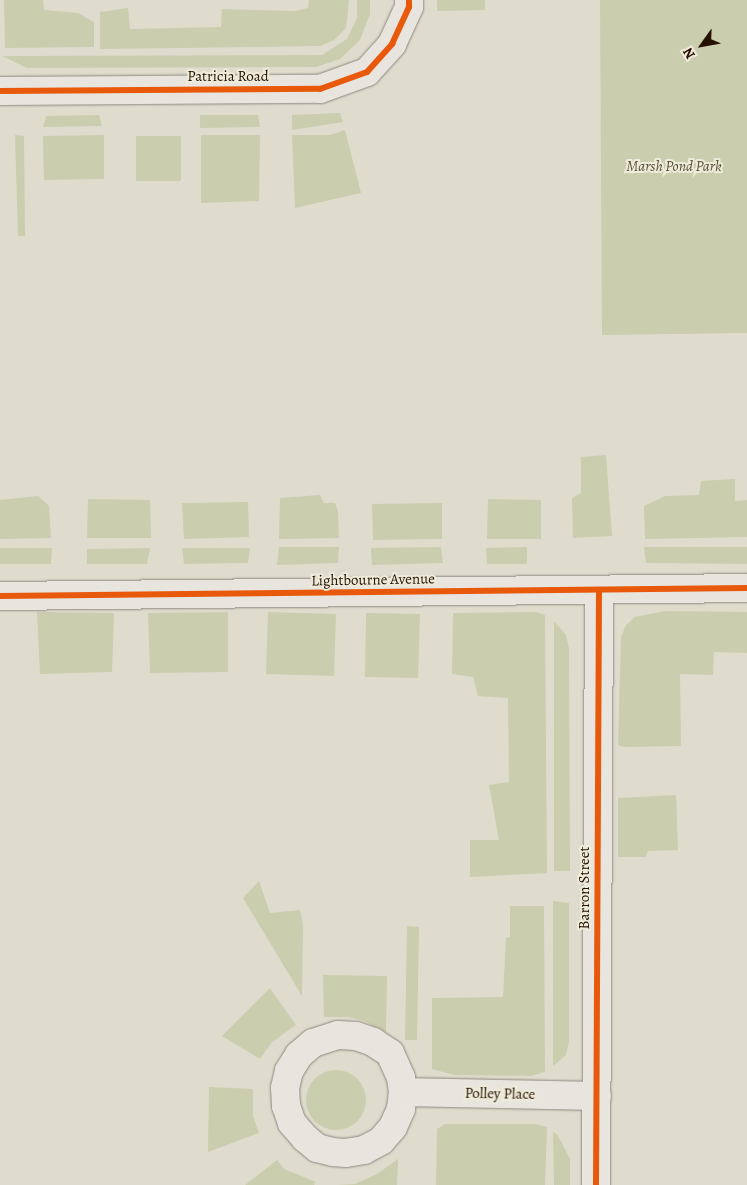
<!DOCTYPE html>
<html>
<head>
<meta charset="utf-8">
<style>
  body { margin:0 }
  #map { position:relative; width:747px; height:1185px; overflow:hidden; background:#dfdcce; font-family:Alegreya,serif }
  div>[style] { position:absolute }
  [style*='--x'] { left:calc(var(--x)*1px); top:calc(var(--y)*1px); width:calc(var(--w)*1px); rotate:calc(var(--a)*1deg) }
  .green>* { inset:0; background:#cacdae }
  .round { border-radius:50% }
  .roads { filter:drop-shadow(0 0 1px #8d887f) drop-shadow(0 0 1px #8d887f) }
  .minor>* { height:28px; margin:-14px; padding:0 14px; transform-origin:14px; border-radius:14px; background:#e7e5de }
  .cycleway>* { height:6px; margin:-3px; padding:0 3px; transform-origin:3px; border-radius:3px; background:#e8590c }
  span { translate:-50% -50%; white-space:nowrap; text-align:center; line-height:1.15; -webkit-text-stroke:4px #efebda; paint-order:stroke }
  .street-label { font-size:15px; color:#241102 }
  .park-label { font-size:15px; color:#584f35; font-style:italic }
  .north { position:absolute; left:677px; top:20px; width:50px; height:50px; -webkit-text-stroke:4px #efebda; paint-order:stroke; rotate:238deg; font-size:14px; font-weight:700; line-height:20px; text-align:center; color:#241102 }
  .north::after { content:''; display:block; margin:auto; width:18px; height:22px; background:#241102; clip-path:polygon(50% 0,100% 100%,50% 72%,0 100%) }
</style>
</head>
<body>
<div id="map">
  <div class="green">
    <div style="clip-path:polygon(4px 0,43px 0,44px 10px,78px 13px,94px 22px,94px 47px,5px 48px)"></div>
    <div style="clip-path:polygon(309px 0,349px 0,346px 28px,334px 40px,321px 46px,100px 49px,100px 12px,128px 8px,130px 29px,221px 27px,222px 9px,295px 11px,308px 8px)"></div>
    <div style="clip-path:polygon(357px 0,370px 0,370px 14px,360px 40px,340px 59px,316px 67px,27px 68px,2px 56px,322px 55px,347px 39px,357px 18px)"></div>
    <div style="clip-path:polygon(437px 0,485px 0,485px 10px,437px 11px)"></div>
    <div style="clip-path:polygon(600px 0,747px 0,747px 333px,602px 335px)"></div>
    <div style="clip-path:polygon(340px 113px,343px 122px,292px 130px,292px 115px)"></div>
    <div style="clip-path:polygon(99px 115px,102px 126px,43px 127px,46px 116px)"></div>
    <div style="clip-path:polygon(200px 115px,258px 115px,260px 127px,200px 128px)"></div>
    <div style="clip-path:polygon(345px 130px,361px 193px,295px 208px,292px 135px,330px 135px)"></div>
    <div style="clip-path:polygon(15px 135px,24px 136px,25px 236px,18px 236px)"></div>
    <div style="clip-path:polygon(104px 135px,104px 179px,44px 180px,43px 136px)"></div>
    <div style="clip-path:polygon(201px 135px,260px 135px,259px 201px,201px 203px)"></div>
    <div style="clip-path:polygon(136px 136px,181px 136px,181px 181px,136px 181px)"></div>
    <div style="clip-path:polygon(606px 455px,612px 536px,573px 538px,572px 498px,581px 493px,581px 457px)"></div>
    <div style="clip-path:polygon(735px 479px,735px 501px,747px 500px,747px 537px,645px 539px,644px 506px,665px 496px,699px 495px,701px 481px)"></div>
    <div style="clip-path:polygon(320px 495px,324px 503px,335px 503px,338px 511px,339px 538px,279px 539px,280px 498px)"></div>
    <div style="clip-path:polygon(38px 496px,49px 506px,51px 538px,0 539px,0 500px)"></div>
    <div style="clip-path:polygon(88px 499px,150px 500px,151px 538px,87px 538px)"></div>
    <div style="clip-path:polygon(488px 499px,541px 500px,541px 539px,487px 539px)"></div>
    <div style="clip-path:polygon(248px 502px,249px 537px,184px 539px,182px 503px)"></div>
    <div style="clip-path:polygon(442px 503px,442px 539px,373px 540px,372px 504px)"></div>
    <div style="clip-path:polygon(279px 547px,339px 547px,338px 563px,277px 565px)"></div>
    <div style="clip-path:polygon(441px 547px,443px 563px,372px 565px,371px 548px)"></div>
    <div style="clip-path:polygon(527px 547px,527px 564px,487px 564px,486px 548px)"></div>
    <div style="clip-path:polygon(644px 547px,747px 547px,747px 564px,646px 563px)"></div>
    <div style="clip-path:polygon(0 548px,52px 548px,51px 564px,0 564px)"></div>
    <div style="clip-path:polygon(150px 548px,147px 564px,87px 564px,87px 549px)"></div>
    <div style="clip-path:polygon(182px 548px,250px 548px,248px 563px,184px 564px)"></div>
    <div style="clip-path:polygon(665px 611px,747px 612px,747px 653px,714px 652px,713px 675px,680px 674px,681px 746px,624px 747px,618px 745px,621px 637px,626px 625px,635px 617px)"></div>
    <div style="clip-path:polygon(37px 612px,114px 613px,112px 672px,40px 674px)"></div>
    <div style="clip-path:polygon(228px 612px,228px 672px,150px 673px,148px 613px)"></div>
    <div style="clip-path:polygon(268px 612px,336px 614px,334px 676px,266px 674px)"></div>
    <div style="clip-path:polygon(536px 612px,545px 615px,547px 873px,470px 877px,470px 840px,499px 840px,489px 785px,509px 782px,508px 698px,478px 696px,473px 677px,452px 674px,453px 613px)"></div>
    <div style="clip-path:polygon(366px 613px,420px 614px,418px 678px,365px 677px)"></div>
    <div style="clip-path:polygon(554px 621px,566px 635px,569px 649px,570px 871px,554px 871px)"></div>
    <div style="clip-path:polygon(676px 795px,678px 850px,648px 851px,646px 857px,618px 857px,618px 798px)"></div>
    <div style="clip-path:polygon(259px 881px,270px 913px,300px 910px,303px 924px,302px 996px,243px 898px)"></div>
    <div style="clip-path:polygon(553px 901px,569px 903px,569px 1041px,566px 1055px,553px 1066px)"></div>
    <div style="clip-path:polygon(510px 906px,544px 906px,545px 1072px,531px 1076px,454px 1075px,432px 1069px,432px 998px,503px 997px,506px 938px,510px 937px)"></div>
    <div style="clip-path:polygon(407px 926px,419px 927px,417px 1040px,405px 1040px)"></div>
    <div style="clip-path:polygon(323px 975px,387px 976px,386px 1032px,364px 1021px,348px 1017px,324px 1017px)"></div>
    <div style="clip-path:polygon(270px 988px,296px 1025px,272px 1042px,260px 1059px,222px 1036px)"></div>
    <div class="round" style="left:306px;top:1070px;width:60px;height:60px"></div>
    <div style="clip-path:polygon(209px 1087px,253px 1089px,253px 1116px,259px 1133px,208px 1152px)"></div>
    <div style="clip-path:polygon(445px 1124px,535px 1124px,547px 1127px,545px 1185px,436px 1185px,437px 1129px)"></div>
    <div style="clip-path:polygon(553px 1132px,557px 1134px,570px 1159px,570px 1185px,554px 1185px)"></div>
    <div style="clip-path:polygon(398px 1159px,397px 1185px,336px 1185px,355px 1184px,377px 1174px)"></div>
    <div style="clip-path:polygon(277px 1160px,284px 1169px,316px 1182px,314px 1185px,245px 1185px)"></div>
  </div>
  <div class="roads">
    <div class="minor">
      <div style="--x:0;--y:91;--w:320;--a:-0.4"></div>
      <div style="--x:320;--y:89;--w:50;--a:-19.9"></div>
      <div style="--x:367;--y:72;--w:38;--a:-48"></div>
      <div style="--x:392;--y:44;--w:41;--a:-65.3"></div>
      <div style="--x:409;--y:7;--w:7;--a:-90"></div>
      <div style="--x:0;--y:596;--w:747;--a:-0.61"></div>
      <div style="--x:338;--y:1035;--w:18;--a:3"></div>
      <div style="--x:356;--y:1036;--w:18;--a:19"></div>
      <div style="--x:373;--y:1042;--w:20;--a:33"></div>
      <div style="--x:390;--y:1053;--w:27;--a:66"></div>
      <div style="--x:401;--y:1078;--w:14;--a:82"></div>
      <div style="--x:403;--y:1092;--w:17;--a:97"></div>
      <div style="--x:401;--y:1109;--w:20;--a:114"></div>
      <div style="--x:393;--y:1127;--w:18;--a:131"></div>
      <div style="--x:381;--y:1141;--w:19;--a:152"></div>
      <div style="--x:364;--y:1150;--w:18;--a:171"></div>
      <div style="--x:346;--y:1153;--w:13;--a:-176"></div>
      <div style="--x:333;--y:1152;--w:16;--a:-166"></div>
      <div style="--x:317;--y:1148;--w:16;--a:-140"></div>
      <div style="--x:305;--y:1138;--w:20;--a:-131"></div>
      <div style="--x:292;--y:1123;--w:18;--a:-109"></div>
      <div style="--x:286;--y:1106;--w:18;--a:-93"></div>
      <div style="--x:285;--y:1088;--w:17;--a:-77"></div>
      <div style="--x:289;--y:1071;--w:19;--a:-58"></div>
      <div style="--x:299;--y:1055;--w:18;--a:-41"></div>
      <div style="--x:313;--y:1043;--w:26;--a:-18"></div>
      <div style="--x:403;--y:1092;--w:194;--a:1.2"></div>
      <div style="--x:596;--y:1185;--w:595;--a:-89.71"></div>
    </div>
  </div>
  <div class="cycleway">
    <div style="--x:0;--y:91;--w:320;--a:-0.4"></div>
    <div style="--x:320;--y:89;--w:50;--a:-19.9"></div>
    <div style="--x:367;--y:72;--w:38;--a:-48"></div>
    <div style="--x:392;--y:44;--w:41;--a:-65.3"></div>
    <div style="--x:409;--y:7;--w:7;--a:-90"></div>
    <div style="--x:0;--y:596;--w:747;--a:-0.61"></div>
    <div style="--x:596;--y:1185;--w:595;--a:-89.71"></div>
  </div>
  <div class="street-label">
    <span style="left:228px;top:77px">Patricia Road</span>
    <span style="left:373px;top:580px;rotate:-1deg">Lightbourne Avenue</span>
    <span style="left:585px;top:888px;rotate:-90deg">Barron Street</span>
    <span style="left:500px;top:1094px;rotate:1deg">Polley Place</span>
  </div>
  <div class="park-label">
    <span style="left:674px;top:167px">Marsh Pond Park</span>
  </div>
  <div class="north">N</div>
</div>
</body>
</html>
